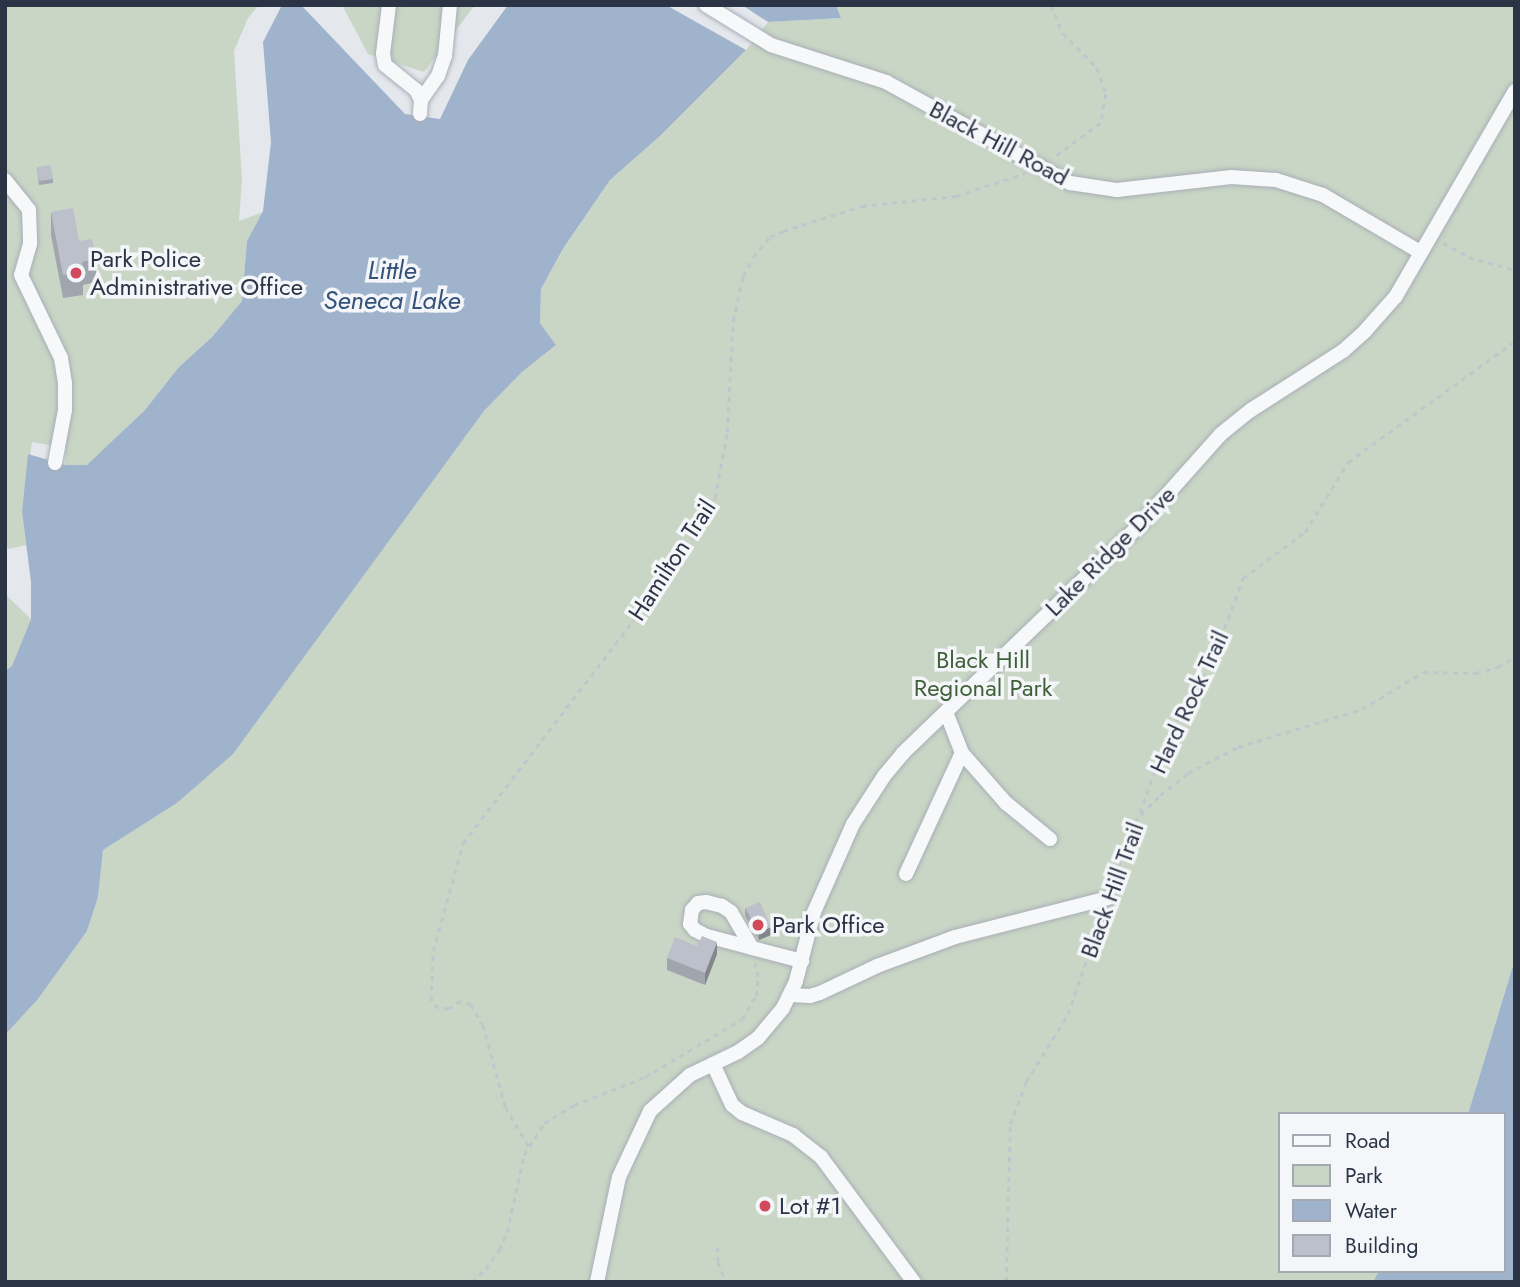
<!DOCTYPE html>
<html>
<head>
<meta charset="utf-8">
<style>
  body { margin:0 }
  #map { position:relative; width:1520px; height:1287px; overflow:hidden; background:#e4e7ec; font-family:Jost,sans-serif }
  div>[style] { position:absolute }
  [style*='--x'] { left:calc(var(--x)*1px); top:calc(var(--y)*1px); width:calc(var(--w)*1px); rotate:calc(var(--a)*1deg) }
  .green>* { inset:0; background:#c9d6c5 }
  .water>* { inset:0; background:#9fb4cc }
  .path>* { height:2.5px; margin-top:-1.25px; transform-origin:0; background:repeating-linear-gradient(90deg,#c2c5cb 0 5px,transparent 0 10px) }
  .roads { filter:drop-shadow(0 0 2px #a9aeb7) drop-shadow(0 0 2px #a9aeb7) }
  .minor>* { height:14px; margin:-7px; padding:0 7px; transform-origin:7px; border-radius:7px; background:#f7f8fa }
  .wall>* { inset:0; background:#a1a5ae }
  .shaded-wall>* { inset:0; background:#83868d }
  .building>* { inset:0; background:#bbc0ca }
  .dots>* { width:19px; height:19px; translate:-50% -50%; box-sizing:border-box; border:4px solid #f4f6f9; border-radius:50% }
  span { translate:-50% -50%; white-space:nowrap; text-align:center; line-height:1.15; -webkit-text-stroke:7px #f4f6f9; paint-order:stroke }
  .street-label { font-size:24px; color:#2b3445 }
  .poi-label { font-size:24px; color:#2b3445 }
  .left { translate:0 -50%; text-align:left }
  .park-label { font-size:24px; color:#3f6138 }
  .water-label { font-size:26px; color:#34527a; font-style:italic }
  .frame { position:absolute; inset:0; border:7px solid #2b3445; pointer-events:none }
  .legend { position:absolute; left:1278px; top:1112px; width:228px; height:161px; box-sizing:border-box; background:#f4f6f9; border:2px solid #a4a8b1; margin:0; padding:9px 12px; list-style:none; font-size:21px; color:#2b3445 }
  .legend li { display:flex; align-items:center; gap:14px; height:35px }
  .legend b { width:35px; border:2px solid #a4a8b1 }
</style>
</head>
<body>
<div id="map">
  <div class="green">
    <div style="clip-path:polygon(5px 5px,259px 5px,248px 18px,234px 51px,242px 179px,239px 221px,263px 212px,247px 241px,242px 301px,212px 337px,178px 368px,145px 410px,87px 466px,65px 465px,66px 448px,32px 442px,22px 512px,26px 545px,9px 549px,5px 545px)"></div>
    <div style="clip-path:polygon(342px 5px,475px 5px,424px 72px,368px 54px)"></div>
    <div style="clip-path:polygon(836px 5px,1515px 5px,1515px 959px,1468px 1114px,1280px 1114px,1280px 1271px,1379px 1271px,1373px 1282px,7px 1282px,5px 1035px,38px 999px,87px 931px,98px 897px,103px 850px,177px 803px,233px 753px,484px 411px,522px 372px,556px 345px,540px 323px,541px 289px,563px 250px,610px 180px,660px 136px,746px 50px,768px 22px,841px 18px)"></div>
    <div style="clip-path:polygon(5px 594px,31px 619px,12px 667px,5px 671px)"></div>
  </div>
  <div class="water">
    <div style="clip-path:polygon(282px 5px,301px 5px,405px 114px,440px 119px,468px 60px,508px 5px,666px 5px,746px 50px,660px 136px,610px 180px,563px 249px,541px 289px,540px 323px,556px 345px,522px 372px,484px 411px,233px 754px,177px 803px,103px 850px,98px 897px,87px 931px,38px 999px,5px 1035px,5px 671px,12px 666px,31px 619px,31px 582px,22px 512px,28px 454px,65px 465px,87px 465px,145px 410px,178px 368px,212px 337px,242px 301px,247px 241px,263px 211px,271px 142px,263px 42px)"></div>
    <div style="clip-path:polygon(742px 5px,836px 5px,841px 18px,768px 22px)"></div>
    <div style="clip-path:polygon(1515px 959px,1515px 1282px,1373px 1282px,1379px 1271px,1504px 1271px,1504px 1114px,1468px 1114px)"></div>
  </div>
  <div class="path">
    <div style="--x:1051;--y:5;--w:30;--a:67"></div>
    <div style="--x:1063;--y:33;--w:49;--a:45.8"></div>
    <div style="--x:1097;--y:68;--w:28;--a:71"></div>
    <div style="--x:1106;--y:94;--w:29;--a:100"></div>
    <div style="--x:1101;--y:123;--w:61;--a:143.7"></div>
    <div style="--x:1443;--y:243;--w:30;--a:28"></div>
    <div style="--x:1469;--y:257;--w:48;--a:15.8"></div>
    <div style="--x:1140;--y:813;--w:79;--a:-70.9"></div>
    <div style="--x:1166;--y:738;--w:84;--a:-58.6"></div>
    <div style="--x:1210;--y:666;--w:94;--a:-69.4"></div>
    <div style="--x:1243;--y:578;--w:77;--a:-36.6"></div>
    <div style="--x:1305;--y:532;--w:82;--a:-58.4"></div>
    <div style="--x:1348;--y:462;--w:206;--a:-35.9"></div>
    <div style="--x:1112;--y:885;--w:67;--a:-70.8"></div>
    <div style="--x:1134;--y:822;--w:37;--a:-46"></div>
    <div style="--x:1160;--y:795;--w:36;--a:-38"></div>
    <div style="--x:1188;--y:773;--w:56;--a:-27.5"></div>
    <div style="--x:1238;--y:747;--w:130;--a:-17"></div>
    <div style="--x:1362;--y:709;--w:71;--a:-31.2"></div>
    <div style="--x:1423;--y:672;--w:53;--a:1.1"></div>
    <div style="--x:1476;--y:673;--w:23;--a:-15"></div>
    <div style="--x:1498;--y:667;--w:20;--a:-30"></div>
    <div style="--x:528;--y:1146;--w:45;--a:-120.5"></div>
    <div style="--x:505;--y:1107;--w:84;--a:-105.2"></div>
    <div style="--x:483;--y:1026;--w:24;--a:-120"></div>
    <div style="--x:471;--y:1005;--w:11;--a:-158"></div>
    <div style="--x:461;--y:1001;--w:14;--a:146"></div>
    <div style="--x:449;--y:1009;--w:11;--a:-175"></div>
    <div style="--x:438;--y:1008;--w:10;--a:-135"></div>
    <div style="--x:431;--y:1001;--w:50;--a:-87.7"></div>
    <div style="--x:433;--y:951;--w:112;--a:-74.5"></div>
    <div style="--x:463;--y:843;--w:280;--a:-52.6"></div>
    <div style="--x:633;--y:621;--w:126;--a:-54.7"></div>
    <div style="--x:706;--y:518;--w:22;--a:-66"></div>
    <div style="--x:715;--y:498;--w:67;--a:-79.7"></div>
    <div style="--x:727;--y:432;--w:111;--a:-86.9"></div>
    <div style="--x:733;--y:321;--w:46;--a:-77.5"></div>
    <div style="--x:743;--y:276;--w:21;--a:-62"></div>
    <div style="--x:753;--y:257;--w:26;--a:-50"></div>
    <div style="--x:770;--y:237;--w:14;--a:-25"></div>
    <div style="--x:783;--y:231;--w:83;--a:-17.6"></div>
    <div style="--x:862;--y:206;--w:95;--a:-6.1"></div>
    <div style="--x:956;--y:196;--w:73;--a:-18.4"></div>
    <div style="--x:718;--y:1247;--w:15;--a:90"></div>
    <div style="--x:718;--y:1262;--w:22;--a:68"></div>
    <div style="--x:472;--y:1282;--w:19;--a:-43"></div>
    <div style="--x:486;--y:1269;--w:23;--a:-56"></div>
    <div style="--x:499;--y:1250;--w:20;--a:-66"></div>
    <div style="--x:507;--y:1232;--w:79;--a:-77.6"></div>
    <div style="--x:524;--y:1155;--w:38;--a:-58"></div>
    <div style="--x:544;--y:1123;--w:35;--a:-31"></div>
    <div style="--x:574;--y:1105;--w:76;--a:-21.5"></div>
    <div style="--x:645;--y:1077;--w:113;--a:-30.9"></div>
    <div style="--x:742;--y:1019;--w:27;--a:-59"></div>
    <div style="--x:756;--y:996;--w:19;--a:-84"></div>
    <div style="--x:758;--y:977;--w:14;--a:-102"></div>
    <div style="--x:1006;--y:1282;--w:158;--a:-88.5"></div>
    <div style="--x:1010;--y:1124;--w:45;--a:-69.1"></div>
    <div style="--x:1026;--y:1082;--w:80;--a:-58.3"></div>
    <div style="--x:1068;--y:1014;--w:105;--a:-71"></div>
  </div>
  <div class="roads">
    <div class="minor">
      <div style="--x:389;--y:5;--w:49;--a:97"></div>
      <div style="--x:383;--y:54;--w:11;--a:80"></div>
      <div style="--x:385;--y:65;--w:40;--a:39"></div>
      <div style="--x:416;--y:90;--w:11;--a:63"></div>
      <div style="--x:706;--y:5;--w:76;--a:31.6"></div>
      <div style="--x:771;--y:45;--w:121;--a:17.8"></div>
      <div style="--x:886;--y:82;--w:210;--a:28.8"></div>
      <div style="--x:1070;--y:183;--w:48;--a:8.5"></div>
      <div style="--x:1117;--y:190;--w:115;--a:-6.5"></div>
      <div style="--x:1231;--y:177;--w:45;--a:3.8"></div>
      <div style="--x:1276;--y:180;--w:49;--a:17.7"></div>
      <div style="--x:1323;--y:195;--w:113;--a:30.4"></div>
      <div style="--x:420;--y:114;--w:14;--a:-86"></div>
      <div style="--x:421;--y:100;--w:29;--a:-55"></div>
      <div style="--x:438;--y:76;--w:21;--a:-71"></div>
      <div style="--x:445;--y:56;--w:51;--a:-84.4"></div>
      <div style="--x:5;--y:180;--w:38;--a:51"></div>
      <div style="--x:29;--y:210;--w:34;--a:88"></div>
      <div style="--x:30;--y:244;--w:32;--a:106"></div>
      <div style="--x:21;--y:275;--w:92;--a:64.3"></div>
      <div style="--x:61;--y:358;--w:25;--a:81"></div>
      <div style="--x:65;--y:383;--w:27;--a:90"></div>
      <div style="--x:65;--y:410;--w:54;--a:100.7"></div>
      <div style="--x:946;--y:712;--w:44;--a:68.7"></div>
      <div style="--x:962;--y:753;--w:67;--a:48.7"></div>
      <div style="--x:1006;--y:803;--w:57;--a:39.3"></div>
      <div style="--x:906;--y:874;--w:133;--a:-65.2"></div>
      <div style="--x:752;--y:948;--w:42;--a:-120.3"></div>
      <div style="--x:731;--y:912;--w:11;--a:-146"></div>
      <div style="--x:722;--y:906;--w:16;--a:-166"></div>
      <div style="--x:706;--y:902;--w:8;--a:173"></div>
      <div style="--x:698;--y:903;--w:9;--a:131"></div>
      <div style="--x:692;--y:910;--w:14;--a:98"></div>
      <div style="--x:690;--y:924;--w:8;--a:50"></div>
      <div style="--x:695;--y:930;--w:13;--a:27"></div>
      <div style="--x:707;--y:936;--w:47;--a:14.9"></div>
      <div style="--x:752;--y:948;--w:52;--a:14.6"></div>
      <div style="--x:790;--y:995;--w:20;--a:3"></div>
      <div style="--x:810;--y:996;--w:10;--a:-17"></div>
      <div style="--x:820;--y:993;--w:63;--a:-25.3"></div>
      <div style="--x:877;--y:966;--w:83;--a:-20.4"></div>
      <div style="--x:955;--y:937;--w:158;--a:-14.3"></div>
      <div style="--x:713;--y:1064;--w:45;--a:65.1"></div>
      <div style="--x:732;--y:1105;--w:13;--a:39"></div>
      <div style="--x:742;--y:1113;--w:56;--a:23.3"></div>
      <div style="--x:793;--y:1135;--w:36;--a:38"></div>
      <div style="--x:821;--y:1157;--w:156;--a:53.4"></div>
      <div style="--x:597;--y:1282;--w:107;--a:-78.2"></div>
      <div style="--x:619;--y:1177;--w:73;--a:-64.8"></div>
      <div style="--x:650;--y:1111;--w:54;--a:-42"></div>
      <div style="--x:690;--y:1075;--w:53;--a:-25.6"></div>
      <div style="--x:738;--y:1052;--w:24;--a:-35"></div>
      <div style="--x:758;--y:1038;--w:39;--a:-50"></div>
      <div style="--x:783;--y:1008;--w:30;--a:-64"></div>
      <div style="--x:796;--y:981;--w:71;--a:-75.4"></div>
      <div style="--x:814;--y:912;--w:96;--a:-66.1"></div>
      <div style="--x:853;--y:824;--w:57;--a:-57.1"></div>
      <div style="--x:884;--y:776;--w:30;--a:-50"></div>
      <div style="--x:903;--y:753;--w:327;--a:-43.9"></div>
      <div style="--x:1139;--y:526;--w:123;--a:-48.3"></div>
      <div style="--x:1221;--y:434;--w:38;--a:-39"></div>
      <div style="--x:1251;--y:410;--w:109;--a:-32.7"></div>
      <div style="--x:1343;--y:351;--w:30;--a:-42"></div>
      <div style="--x:1365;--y:331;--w:47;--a:-48.5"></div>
      <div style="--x:1396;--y:296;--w:237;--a:-59.9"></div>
    </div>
  </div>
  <div class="wall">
    <div style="clip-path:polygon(37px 167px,53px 179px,53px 183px,39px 185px)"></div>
    <div style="clip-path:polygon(51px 212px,96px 259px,96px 282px,83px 285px,83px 295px,63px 298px,51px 235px)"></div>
    <div style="clip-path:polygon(745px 908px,771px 935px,759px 940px,745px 916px)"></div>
    <div style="clip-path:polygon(717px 954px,705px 985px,667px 970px,667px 958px)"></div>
  </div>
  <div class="shaded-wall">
    <div style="clip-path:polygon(771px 927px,771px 935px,759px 940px,759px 932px)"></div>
    <div style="clip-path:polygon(717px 942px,717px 954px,705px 985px,705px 973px)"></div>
  </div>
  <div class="building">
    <div style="clip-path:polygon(51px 165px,53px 179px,39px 181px,37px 167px)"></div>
    <div style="clip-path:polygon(73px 208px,79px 241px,92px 239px,96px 259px,82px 262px,83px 271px,63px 275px,51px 212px)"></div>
    <div style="clip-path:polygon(760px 902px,771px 927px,759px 932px,745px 908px)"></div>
    <div style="clip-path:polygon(702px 936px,717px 942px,705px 973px,667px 958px,675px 937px,697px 946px)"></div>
  </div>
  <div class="dots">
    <div style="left:76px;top:273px;background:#d1495b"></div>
    <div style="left:758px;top:925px;background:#d1495b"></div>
    <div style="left:765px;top:1206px;background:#d1495b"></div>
  </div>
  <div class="street-label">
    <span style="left:999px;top:143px;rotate:28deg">Black Hill Road</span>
    <span style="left:1110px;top:551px;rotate:-45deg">Lake Ridge Drive</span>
    <span style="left:672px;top:560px;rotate:-57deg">Hamilton Trail</span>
    <span style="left:1189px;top:702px;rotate:-65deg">Hard Rock Trail</span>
    <span style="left:1112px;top:890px;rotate:-70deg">Black Hill Trail</span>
  </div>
  <div class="poi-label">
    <span class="left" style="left:90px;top:273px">Park Police<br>Administrative Office</span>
    <span class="left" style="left:772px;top:925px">Park Office</span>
    <span class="left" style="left:779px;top:1206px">Lot #1</span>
  </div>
  <div class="park-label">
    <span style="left:983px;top:674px">Black Hill<br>Regional Park</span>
  </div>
  <div class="water-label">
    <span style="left:392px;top:286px">Little<br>Seneca Lake</span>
  </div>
  <div class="frame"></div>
  <ul class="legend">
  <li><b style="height:9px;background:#f7f8fa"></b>Road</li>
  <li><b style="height:19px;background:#c9d6c5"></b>Park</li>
  <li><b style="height:19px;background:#9fb4cc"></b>Water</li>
  <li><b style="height:19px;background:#bbc0ca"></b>Building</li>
  </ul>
</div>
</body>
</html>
